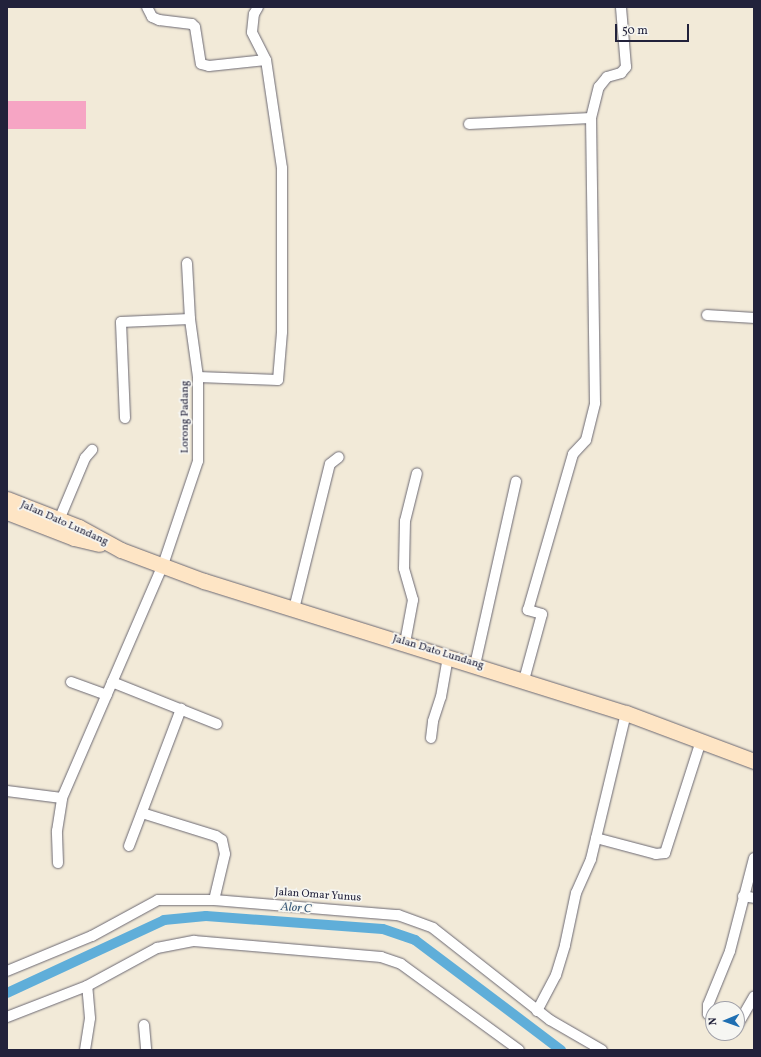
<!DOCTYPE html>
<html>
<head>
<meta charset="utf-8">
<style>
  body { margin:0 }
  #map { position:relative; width:761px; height:1057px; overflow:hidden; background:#f2ead8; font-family:Vollkorn,serif }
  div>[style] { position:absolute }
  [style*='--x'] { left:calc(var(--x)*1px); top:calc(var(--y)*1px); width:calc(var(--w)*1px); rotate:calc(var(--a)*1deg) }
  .canal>* { height:10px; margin:-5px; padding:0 5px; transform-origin:5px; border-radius:5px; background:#5faed9 }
  .building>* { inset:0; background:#f6a5c4 }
  .roads { filter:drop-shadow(0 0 1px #6b6872) drop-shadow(0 0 1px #6b6872) }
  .street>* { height:10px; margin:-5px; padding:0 5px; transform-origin:5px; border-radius:5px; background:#fff }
  .secondary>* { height:15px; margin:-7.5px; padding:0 7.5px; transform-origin:7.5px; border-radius:7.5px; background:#fee5c5 }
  span { translate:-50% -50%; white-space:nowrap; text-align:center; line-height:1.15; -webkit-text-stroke:3.5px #f6f6f2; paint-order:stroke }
  .street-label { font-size:11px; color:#22223b }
  .water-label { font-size:12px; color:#3a5a7a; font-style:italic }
  .frame { position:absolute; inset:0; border:8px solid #22223b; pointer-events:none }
  .north { position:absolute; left:705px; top:1001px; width:40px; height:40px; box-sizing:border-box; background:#f6f6f2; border:1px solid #a1a1a9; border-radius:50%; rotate:268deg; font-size:11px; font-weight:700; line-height:16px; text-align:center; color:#22223b }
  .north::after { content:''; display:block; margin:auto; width:14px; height:18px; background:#1f6fb2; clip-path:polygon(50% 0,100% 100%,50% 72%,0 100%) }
  .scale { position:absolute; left:615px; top:24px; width:74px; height:18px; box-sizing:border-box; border:2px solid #22223b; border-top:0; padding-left:5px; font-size:12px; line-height:14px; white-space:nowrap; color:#22223b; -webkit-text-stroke:3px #f6f6f2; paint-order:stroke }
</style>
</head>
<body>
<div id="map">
  <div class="canal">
    <div style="--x:7;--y:993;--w:173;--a:-24.9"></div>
    <div style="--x:164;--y:920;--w:42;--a:-5.4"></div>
    <div style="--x:206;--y:916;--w:177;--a:4.2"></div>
    <div style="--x:383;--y:929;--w:34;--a:19"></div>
    <div style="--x:415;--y:940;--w:183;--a:37"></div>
  </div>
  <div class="building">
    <div style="clip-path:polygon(7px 101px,86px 101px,86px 129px,7px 129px)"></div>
  </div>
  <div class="roads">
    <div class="street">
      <div style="--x:147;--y:7;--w:11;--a:63"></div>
      <div style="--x:152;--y:17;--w:8;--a:23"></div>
      <div style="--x:159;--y:20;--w:33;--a:7"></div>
      <div style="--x:192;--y:24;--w:4;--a:45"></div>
      <div style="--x:195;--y:27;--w:37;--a:81"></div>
      <div style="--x:201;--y:64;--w:8;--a:14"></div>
      <div style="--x:209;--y:66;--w:57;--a:-6"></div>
      <div style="--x:469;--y:124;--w:122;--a:-2.8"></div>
      <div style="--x:707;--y:315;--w:47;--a:3.7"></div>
      <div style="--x:198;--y:377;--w:80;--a:2.1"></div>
      <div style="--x:278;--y:380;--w:48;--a:-85.2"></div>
      <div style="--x:282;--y:332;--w:164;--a:-90"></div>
      <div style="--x:282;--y:168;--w:109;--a:-98.4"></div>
      <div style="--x:266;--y:60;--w:31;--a:-117"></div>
      <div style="--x:252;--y:32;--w:18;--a:-84"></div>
      <div style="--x:254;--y:14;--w:8;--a:-60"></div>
      <div style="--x:125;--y:418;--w:96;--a:-92.4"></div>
      <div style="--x:121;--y:322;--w:69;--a:-2.5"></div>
      <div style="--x:59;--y:520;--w:67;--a:-67.2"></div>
      <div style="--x:85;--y:458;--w:11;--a:-49"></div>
      <div style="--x:294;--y:609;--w:149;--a:-76.1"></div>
      <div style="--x:330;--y:464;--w:11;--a:-38"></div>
      <div style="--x:405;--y:643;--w:44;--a:-79.5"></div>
      <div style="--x:413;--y:600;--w:33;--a:-106"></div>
      <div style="--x:404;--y:568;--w:47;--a:-88.8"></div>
      <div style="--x:405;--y:521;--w:49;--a:-76"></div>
      <div style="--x:475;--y:665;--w:188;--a:-77.4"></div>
      <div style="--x:524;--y:680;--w:68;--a:-74.7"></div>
      <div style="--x:542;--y:614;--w:15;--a:-164"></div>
      <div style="--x:528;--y:610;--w:162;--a:-73.9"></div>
      <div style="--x:573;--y:454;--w:19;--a:-47"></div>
      <div style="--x:586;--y:440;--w:38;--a:-76"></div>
      <div style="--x:595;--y:403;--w:285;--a:-90.8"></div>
      <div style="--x:591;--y:118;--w:32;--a:-76"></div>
      <div style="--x:599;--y:87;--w:13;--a:-51"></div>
      <div style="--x:607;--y:77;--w:15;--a:-16"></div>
      <div style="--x:621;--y:73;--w:8;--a:-50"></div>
      <div style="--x:626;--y:67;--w:60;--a:-94.8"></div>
      <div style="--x:71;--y:682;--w:38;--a:20"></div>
      <div style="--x:112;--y:682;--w:113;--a:21.8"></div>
      <div style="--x:431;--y:738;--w:17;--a:-83"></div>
      <div style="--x:433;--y:721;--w:25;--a:-72"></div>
      <div style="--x:441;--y:697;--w:41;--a:-80.1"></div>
      <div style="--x:7;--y:791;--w:55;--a:7.3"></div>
      <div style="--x:142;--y:813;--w:77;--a:17.3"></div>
      <div style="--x:216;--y:836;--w:7;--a:34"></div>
      <div style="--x:222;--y:840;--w:14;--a:78"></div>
      <div style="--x:225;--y:854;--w:47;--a:103.4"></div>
      <div style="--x:596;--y:838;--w:62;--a:14.9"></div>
      <div style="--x:656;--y:854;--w:9;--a:-6"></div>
      <div style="--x:665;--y:853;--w:118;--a:-72.2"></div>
      <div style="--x:129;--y:846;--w:147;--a:-69.2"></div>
      <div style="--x:58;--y:863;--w:32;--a:-92"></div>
      <div style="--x:57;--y:831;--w:33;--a:-81"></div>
      <div style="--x:62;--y:798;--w:254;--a:-66.6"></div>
      <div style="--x:163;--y:565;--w:110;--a:-71.4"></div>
      <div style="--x:198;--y:461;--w:84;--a:-90"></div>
      <div style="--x:198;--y:377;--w:59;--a:-97.9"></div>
      <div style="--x:190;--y:319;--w:56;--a:-93.1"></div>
      <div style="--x:743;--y:896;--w:11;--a:10"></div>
      <div style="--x:7;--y:971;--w:92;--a:-22.4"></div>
      <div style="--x:92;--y:936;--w:75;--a:-28.6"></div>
      <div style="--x:158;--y:900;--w:56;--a:0"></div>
      <div style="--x:214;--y:900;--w:185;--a:4.7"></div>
      <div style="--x:398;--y:915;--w:37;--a:20"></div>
      <div style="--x:433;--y:928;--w:149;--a:38.2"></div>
      <div style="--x:550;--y:1020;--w:60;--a:30"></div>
      <div style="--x:537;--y:1011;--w:41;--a:-62.2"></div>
      <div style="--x:556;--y:975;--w:31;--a:-73"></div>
      <div style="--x:565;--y:945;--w:53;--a:-78.1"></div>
      <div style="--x:576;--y:893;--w:37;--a:-66"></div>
      <div style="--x:591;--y:859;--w:150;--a:-76.5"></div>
      <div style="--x:7;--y:1017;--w:86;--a:-21.2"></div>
      <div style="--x:87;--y:986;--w:80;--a:-28.5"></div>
      <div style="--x:157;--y:948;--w:38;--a:-11"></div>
      <div style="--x:194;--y:941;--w:188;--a:4.9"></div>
      <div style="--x:381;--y:957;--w:21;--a:19"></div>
      <div style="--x:401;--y:964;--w:146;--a:36.1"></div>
      <div style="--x:713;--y:1017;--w:6;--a:-149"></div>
      <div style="--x:708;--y:1014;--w:9;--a:-90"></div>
      <div style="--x:708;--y:1005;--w:58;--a:-67.8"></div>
      <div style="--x:730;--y:951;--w:96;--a:-75.5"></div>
      <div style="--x:144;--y:1025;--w:25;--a:85"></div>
      <div style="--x:737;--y:1026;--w:34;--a:-60"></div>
      <div style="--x:85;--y:1050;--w:32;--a:-81"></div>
      <div style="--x:90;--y:1018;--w:32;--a:-95"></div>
    </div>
    <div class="secondary">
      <div style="--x:7;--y:499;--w:77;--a:21.3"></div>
      <div style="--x:79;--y:527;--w:48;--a:28.7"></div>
      <div style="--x:121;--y:550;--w:89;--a:20.5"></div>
      <div style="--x:204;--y:581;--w:442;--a:17.4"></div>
      <div style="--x:626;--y:713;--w:137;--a:20.6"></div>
      <div style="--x:7;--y:512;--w:72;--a:21.2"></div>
      <div style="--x:74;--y:538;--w:26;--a:13"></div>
    </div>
  </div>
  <div class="street-label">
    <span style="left:186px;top:417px;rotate:-90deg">Lorong Padang</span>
    <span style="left:64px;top:524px;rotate:24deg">Jalan Dato Lundang</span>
    <span style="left:438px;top:653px;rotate:17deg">Jalan Dato Lundang</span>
    <span style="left:318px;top:896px;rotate:4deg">Jalan Omar Yunus</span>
  </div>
  <div class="water-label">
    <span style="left:296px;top:909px;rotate:4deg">Alor C</span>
  </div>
  <div class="frame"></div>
  <div class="north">N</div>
  <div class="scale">50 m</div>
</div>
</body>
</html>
